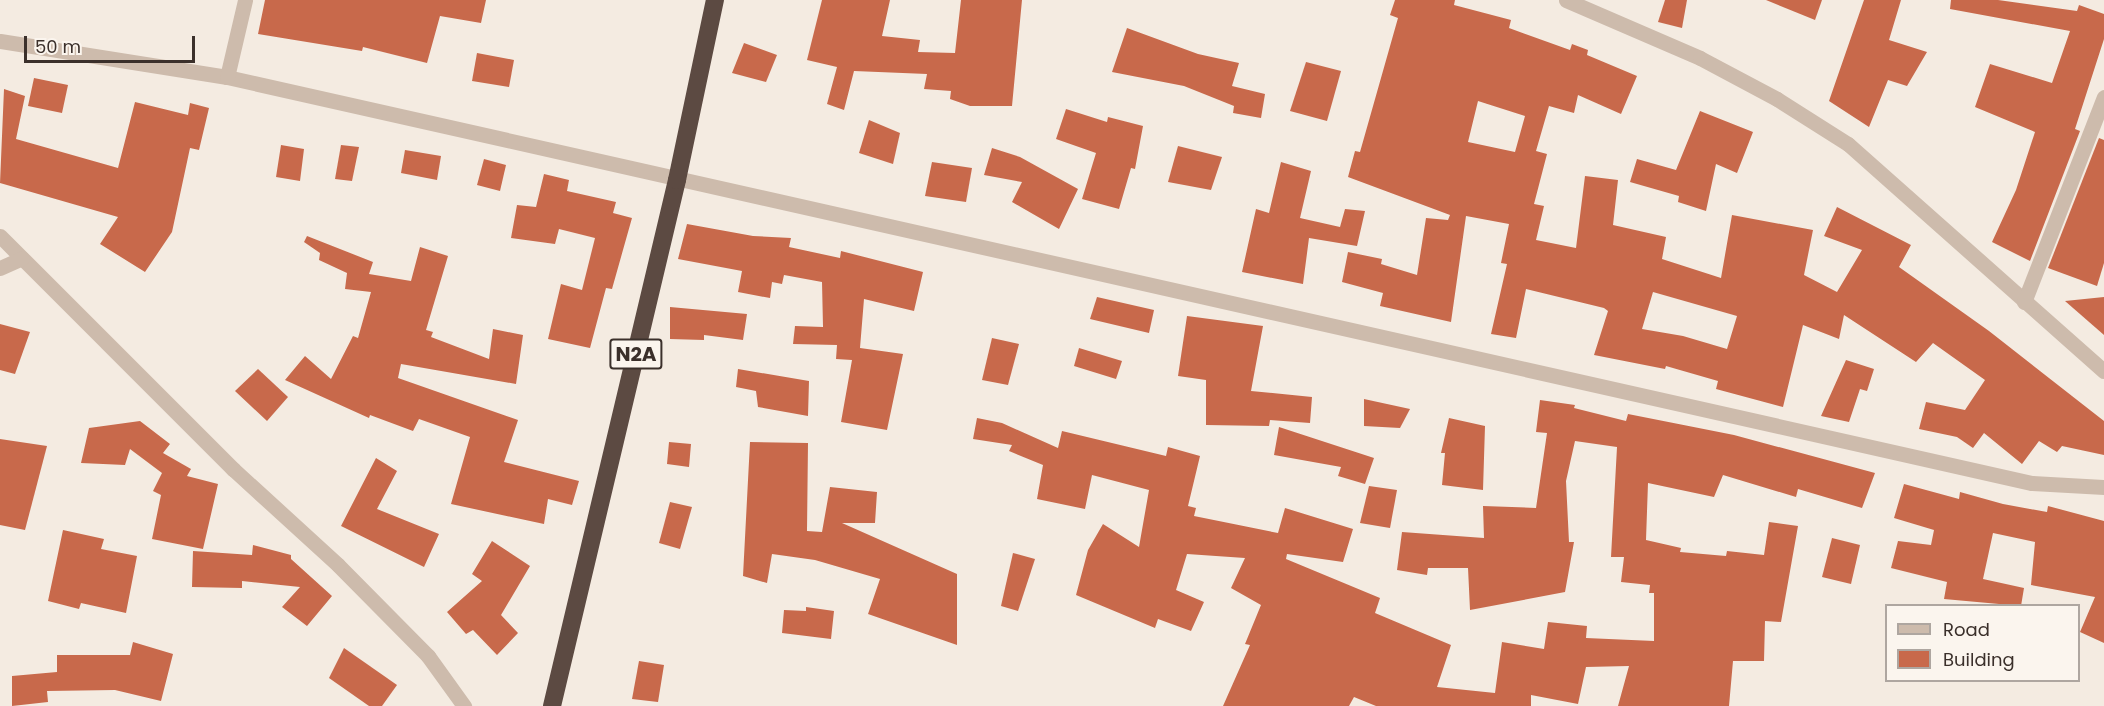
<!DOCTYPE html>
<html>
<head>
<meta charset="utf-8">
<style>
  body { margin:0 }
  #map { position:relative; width:2104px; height:706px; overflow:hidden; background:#f4ebe1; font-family:Poppins,sans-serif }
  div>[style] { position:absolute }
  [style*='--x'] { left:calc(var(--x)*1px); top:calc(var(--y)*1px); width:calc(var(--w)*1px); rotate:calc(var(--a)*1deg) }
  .building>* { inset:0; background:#c8694b }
  .street>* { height:15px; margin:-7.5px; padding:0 7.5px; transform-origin:7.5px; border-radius:7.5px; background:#cdbbac }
  .highway>* { height:18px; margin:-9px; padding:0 9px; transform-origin:9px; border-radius:9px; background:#5c4a42 }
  span { translate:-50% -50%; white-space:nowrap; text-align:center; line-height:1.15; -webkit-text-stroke:4.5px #fbf5ee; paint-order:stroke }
  .shield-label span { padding:2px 4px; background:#fbf5ee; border:2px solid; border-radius:4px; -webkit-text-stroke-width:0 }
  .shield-label { font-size:20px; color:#3b302b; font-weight:700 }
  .legend { position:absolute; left:1885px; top:604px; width:195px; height:78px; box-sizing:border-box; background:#fbf5ee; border:2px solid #aea6a0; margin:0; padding:8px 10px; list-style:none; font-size:18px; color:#3b302b }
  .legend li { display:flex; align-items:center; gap:12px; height:30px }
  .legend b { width:30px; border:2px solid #aea6a0 }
  .scale { position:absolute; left:24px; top:36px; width:171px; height:27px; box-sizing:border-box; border:3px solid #3b302b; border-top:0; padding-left:8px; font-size:18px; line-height:21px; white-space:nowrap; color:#3b302b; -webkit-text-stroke:4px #fbf5ee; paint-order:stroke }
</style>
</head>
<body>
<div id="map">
  <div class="building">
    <div style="clip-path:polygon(265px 0,486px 0,481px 23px,440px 16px,427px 63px,363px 47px,362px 51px,258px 34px)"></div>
    <div style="clip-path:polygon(822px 0,890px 0,882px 36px,920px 40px,918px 52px,955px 53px,961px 0,1022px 0,1012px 106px,970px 106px,950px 99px,951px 91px,924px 89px,927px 74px,854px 71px,844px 110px,827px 104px,837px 67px,807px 60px)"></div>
    <div style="clip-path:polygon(evenodd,1395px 0,1455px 0,1454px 5px,1511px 20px,1509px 28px,1570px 50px,1572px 44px,1588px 50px,1587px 55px,1637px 76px,1621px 114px,1578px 95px,1574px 113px,1549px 106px,1536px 151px,1547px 154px,1534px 204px,1544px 206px,1536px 240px,1576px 248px,1585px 176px,1618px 180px,1613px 225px,1666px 237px,1662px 259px,1721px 278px,1732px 215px,1813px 230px,1804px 275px,1837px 292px,1862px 250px,1824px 236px,1837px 207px,1911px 245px,1899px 267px,1989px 331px,2104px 421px,2104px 455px,2062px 446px,2057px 452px,2039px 441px,2022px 464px,1984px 433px,1973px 448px,1957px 437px,1919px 429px,1926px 402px,1965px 410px,1985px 380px,1933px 343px,1916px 362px,1844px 315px,1839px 339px,1803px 325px,1783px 407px,1716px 389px,1718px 381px,1666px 366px,1665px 369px,1594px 355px,1608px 311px,1604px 308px,1526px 289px,1516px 338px,1491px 334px,1507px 264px,1501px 263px,1509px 224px,1466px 216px,1451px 322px,1380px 306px,1383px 293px,1342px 282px,1348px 252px,1382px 259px,1381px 264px,1417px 275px,1426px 218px,1448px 220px,1450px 215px,1348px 177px,1355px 151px,1360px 152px,1398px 18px,1390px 15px,1395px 0,1478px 101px,1525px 116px,1515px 152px,1468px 142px,1478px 101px,1395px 0,1653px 292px,1737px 316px,1727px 349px,1683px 336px,1642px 329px,1653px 292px)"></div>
    <div style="clip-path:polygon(1665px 0,1687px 0,1682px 28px,1658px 22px)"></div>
    <div style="clip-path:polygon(1766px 0,1822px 0,1815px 20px)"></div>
    <div style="clip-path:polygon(1864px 0,1901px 0,1889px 40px,1927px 52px,1907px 86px,1888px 80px,1869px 127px,1829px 101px)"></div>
    <div style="clip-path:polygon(1951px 0,1998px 0,2077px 11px,2079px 5px,2104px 14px,2104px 39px,2075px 129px,2080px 131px,2030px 261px,1992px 242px,2016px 190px,2035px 132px,1975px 107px,1990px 64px,2052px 83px,2070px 31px,1950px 9px)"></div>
    <div style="clip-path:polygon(1127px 28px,1198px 54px,1239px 63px,1232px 86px,1265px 94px,1261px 118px,1233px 113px,1234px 106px,1184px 86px,1112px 72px)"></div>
    <div style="clip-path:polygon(744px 43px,777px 55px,766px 82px,732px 73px)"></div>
    <div style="clip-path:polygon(477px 53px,514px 60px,509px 87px,472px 81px)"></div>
    <div style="clip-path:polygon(1306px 62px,1341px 71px,1327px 121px,1290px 111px)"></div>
    <div style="clip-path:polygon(34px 78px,68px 85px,62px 113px,28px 106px)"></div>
    <div style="clip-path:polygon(4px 89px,25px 96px,16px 139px,118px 168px,135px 102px,188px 115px,190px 103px,209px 108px,199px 150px,190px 148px,172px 232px,145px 272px,100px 244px,118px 217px,0 183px)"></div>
    <div style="clip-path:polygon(1066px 109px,1107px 122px,1108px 117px,1143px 126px,1135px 169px,1131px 168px,1119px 209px,1082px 199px,1096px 153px,1056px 139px)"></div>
    <div style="clip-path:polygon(1700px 111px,1753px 132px,1737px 173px,1716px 164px,1706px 211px,1678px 202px,1679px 196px,1630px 182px,1637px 159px,1676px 170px)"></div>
    <div style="clip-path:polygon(869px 120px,900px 133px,893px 164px,859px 153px)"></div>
    <div style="clip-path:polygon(2099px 138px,2104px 140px,2104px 263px,2097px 286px,2048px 268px)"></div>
    <div style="clip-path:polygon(281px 145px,304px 149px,300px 181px,276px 177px)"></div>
    <div style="clip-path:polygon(341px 145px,359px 147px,352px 181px,335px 179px)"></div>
    <div style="clip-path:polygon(1178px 146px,1222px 157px,1211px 190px,1168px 182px)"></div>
    <div style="clip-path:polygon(992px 148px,1020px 157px,1078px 189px,1059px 229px,1012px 202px,1022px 182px,984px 175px)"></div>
    <div style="clip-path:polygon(405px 150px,441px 156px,437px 180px,401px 173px)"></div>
    <div style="clip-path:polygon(484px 159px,506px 165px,500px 191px,477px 185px)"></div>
    <div style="clip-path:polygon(932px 162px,972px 168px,966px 202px,925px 196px)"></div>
    <div style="clip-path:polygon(1281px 162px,1311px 171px,1300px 218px,1340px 227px,1345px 209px,1365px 211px,1357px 246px,1309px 238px,1303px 284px,1242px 272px,1256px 209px,1269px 213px)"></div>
    <div style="clip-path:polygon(544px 174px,569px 180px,567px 191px,616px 202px,613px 213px,632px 218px,612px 289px,606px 288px,590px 348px,548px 339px,561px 284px,582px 290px,595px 238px,559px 229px,555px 244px,511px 238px,517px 205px,536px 207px)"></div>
    <div style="clip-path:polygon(687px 224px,753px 236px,791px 238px,789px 247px,840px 258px,841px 251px,923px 272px,914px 311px,864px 299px,860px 348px,903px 354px,887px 430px,841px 422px,852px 360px,836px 359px,837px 345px,793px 344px,795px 326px,823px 327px,822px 282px,784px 275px,782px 284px,772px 282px,770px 298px,738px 292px,742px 271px,678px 259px)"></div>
    <div style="clip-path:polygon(307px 236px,373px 262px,369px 274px,411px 281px,420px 247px,448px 256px,426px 330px,433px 332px,431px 337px,489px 359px,493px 329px,523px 335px,516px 384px,401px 364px,398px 378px,518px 420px,504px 462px,579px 481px,572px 505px,548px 499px,544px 524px,451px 504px,470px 437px,419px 419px,413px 431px,370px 415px,369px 418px,285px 380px,305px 356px,331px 379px,353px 336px,358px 338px,371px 292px,345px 289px,347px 273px,319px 260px,320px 253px,304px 242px)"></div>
    <div style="clip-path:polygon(1097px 297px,1154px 310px,1149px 333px,1090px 319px)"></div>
    <div style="clip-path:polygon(2104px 297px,2104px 335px,2065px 301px)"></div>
    <div style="clip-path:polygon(670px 307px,747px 314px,743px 340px,704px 335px,704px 340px,670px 339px)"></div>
    <div style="clip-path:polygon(1187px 316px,1263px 326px,1251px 391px,1312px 397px,1310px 423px,1270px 420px,1269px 426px,1206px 425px,1206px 380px,1178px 376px)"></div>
    <div style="clip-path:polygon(0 324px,30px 332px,15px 374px,0 370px)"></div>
    <div style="clip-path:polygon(992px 338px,1019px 344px,1008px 385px,982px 380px)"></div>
    <div style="clip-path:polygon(1079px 348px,1122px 361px,1116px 379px,1074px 366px)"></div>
    <div style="clip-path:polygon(1846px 360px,1874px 369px,1867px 391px,1860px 389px,1849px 422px,1821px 416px)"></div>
    <div style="clip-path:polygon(258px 369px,288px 397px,267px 421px,235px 391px)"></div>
    <div style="clip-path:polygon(738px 369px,809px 381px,808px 416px,758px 407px,756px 391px,736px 387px)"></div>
    <div style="clip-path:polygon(1364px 399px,1410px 409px,1400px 428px,1364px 426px)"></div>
    <div style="clip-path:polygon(1540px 400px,1575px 405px,1574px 408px,1626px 421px,1628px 414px,1734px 435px,1875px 473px,1862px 508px,1798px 489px,1796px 497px,1723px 475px,1714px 497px,1648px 483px,1646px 540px,1681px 548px,1680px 552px,1726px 556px,1727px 551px,1764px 555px,1769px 522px,1798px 526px,1781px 622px,1765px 621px,1764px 661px,1733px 661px,1729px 706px,1618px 706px,1629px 666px,1586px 667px,1578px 704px,1531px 695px,1531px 706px,1376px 706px,1354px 697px,1349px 706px,1223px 706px,1250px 645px,1245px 644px,1261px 605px,1231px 588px,1245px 558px,1187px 554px,1176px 590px,1204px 602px,1191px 631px,1158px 619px,1155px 628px,1076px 595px,1088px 550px,1103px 524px,1139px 547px,1149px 490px,1092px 475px,1085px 509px,1037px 499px,1043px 465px,1009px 451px,1012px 445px,973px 439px,977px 418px,1002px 423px,1058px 448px,1062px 431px,1166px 456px,1168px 447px,1200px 456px,1188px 506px,1196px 508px,1194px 516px,1278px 533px,1285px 508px,1353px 529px,1343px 562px,1287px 554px,1286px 559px,1380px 598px,1375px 613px,1451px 645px,1437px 687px,1495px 693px,1502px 642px,1544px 649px,1548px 622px,1587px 626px,1586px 638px,1654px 641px,1654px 593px,1649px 593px,1650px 585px,1621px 582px,1624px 557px,1611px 557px,1617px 447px,1575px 441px,1566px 481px,1569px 542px,1574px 542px,1565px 592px,1470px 610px,1468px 568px,1428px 568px,1427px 575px,1397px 570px,1402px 532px,1484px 538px,1483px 506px,1536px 508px,1547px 433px,1536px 432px)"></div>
    <div style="clip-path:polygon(1449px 418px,1485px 426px,1483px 490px,1442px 485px,1445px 453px,1441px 453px)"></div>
    <div style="clip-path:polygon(140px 421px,170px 444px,163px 453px,191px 469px,187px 476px,218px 484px,203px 549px,152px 539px,161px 495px,153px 491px,162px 473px,130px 449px,125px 465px,81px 463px,89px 428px)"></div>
    <div style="clip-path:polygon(1279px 427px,1374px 458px,1365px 484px,1338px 476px,1341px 467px,1274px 455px)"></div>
    <div style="clip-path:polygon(0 439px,47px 446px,25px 530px,0 525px)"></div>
    <div style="clip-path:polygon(669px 442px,691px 444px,689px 467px,667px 464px)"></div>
    <div style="clip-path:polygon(750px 442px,808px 443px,807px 531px,822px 532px,830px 487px,877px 492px,875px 523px,842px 523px,957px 574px,957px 645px,868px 614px,880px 579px,815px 560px,772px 554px,767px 583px,743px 576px)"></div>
    <div style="clip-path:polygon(376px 458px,397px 471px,377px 509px,439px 534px,424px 567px,341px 526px)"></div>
    <div style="clip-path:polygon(1904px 484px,1959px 499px,1960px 492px,2003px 504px,2047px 512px,2048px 506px,2104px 521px,2104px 643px,2080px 632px,2095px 597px,2031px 585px,2035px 542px,1993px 533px,1983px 579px,2024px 588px,2021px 606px,1944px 599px,1947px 582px,1891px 568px,1898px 541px,1931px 545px,1934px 530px,1894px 518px)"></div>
    <div style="clip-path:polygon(1369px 486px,1397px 490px,1390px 528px,1360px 523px)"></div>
    <div style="clip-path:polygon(670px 502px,692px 507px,680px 549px,659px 543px)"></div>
    <div style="clip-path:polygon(63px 530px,104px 539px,101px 549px,137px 556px,126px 613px,81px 603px,79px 609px,48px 601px)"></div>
    <div style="clip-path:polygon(1832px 538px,1860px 545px,1851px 584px,1822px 577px)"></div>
    <div style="clip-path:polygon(492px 541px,530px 566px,501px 615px,518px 633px,497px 655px,473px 630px,466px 634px,447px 612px,482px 581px,472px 574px)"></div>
    <div style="clip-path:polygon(253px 545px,291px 555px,291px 559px,332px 596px,307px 626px,282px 607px,300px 587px,242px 581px,242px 588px,192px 587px,193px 551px,252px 555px)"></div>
    <div style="clip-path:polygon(1013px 553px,1035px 559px,1018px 611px,1001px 606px)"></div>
    <div style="clip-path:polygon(806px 607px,834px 611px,831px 639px,782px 633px,784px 610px,806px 611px)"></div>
    <div style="clip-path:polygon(133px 642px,173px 654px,161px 701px,115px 690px,47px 691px,48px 702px,12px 706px,12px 676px,57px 672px,57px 655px,130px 655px)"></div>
    <div style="clip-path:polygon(344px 648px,397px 685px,382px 706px,369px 706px,329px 678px)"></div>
    <div style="clip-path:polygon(639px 661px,664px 665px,658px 702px,632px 699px)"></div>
  </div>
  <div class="street">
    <div style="--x:1566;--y:0;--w:146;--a:23.4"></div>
    <div style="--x:1700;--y:58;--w:87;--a:28"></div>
    <div style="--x:1777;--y:99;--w:84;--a:32.4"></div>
    <div style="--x:1848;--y:144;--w:342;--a:41.6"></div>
    <div style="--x:0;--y:41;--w:230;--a:9"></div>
    <div style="--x:227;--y:77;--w:1850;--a:12.68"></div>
    <div style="--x:2032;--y:483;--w:72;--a:3.2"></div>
    <div style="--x:227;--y:77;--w:79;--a:-76.8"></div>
    <div style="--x:0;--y:236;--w:330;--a:45"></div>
    <div style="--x:233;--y:469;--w:142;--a:42.4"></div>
    <div style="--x:338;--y:565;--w:128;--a:45.3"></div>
    <div style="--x:428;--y:656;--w:62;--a:54.2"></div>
    <div style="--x:0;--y:268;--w:24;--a:-24"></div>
    <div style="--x:2024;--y:302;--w:220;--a:-68.7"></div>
  </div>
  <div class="highway">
    <div style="--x:552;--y:706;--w:541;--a:-76.63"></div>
    <div style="--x:677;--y:180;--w:184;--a:-78.1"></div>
  </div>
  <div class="shield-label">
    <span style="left:636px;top:354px">N2A</span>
  </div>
  <ul class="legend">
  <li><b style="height:8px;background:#cdbbac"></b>Road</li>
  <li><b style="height:16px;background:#c8694b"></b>Building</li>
  </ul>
  <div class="scale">50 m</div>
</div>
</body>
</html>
